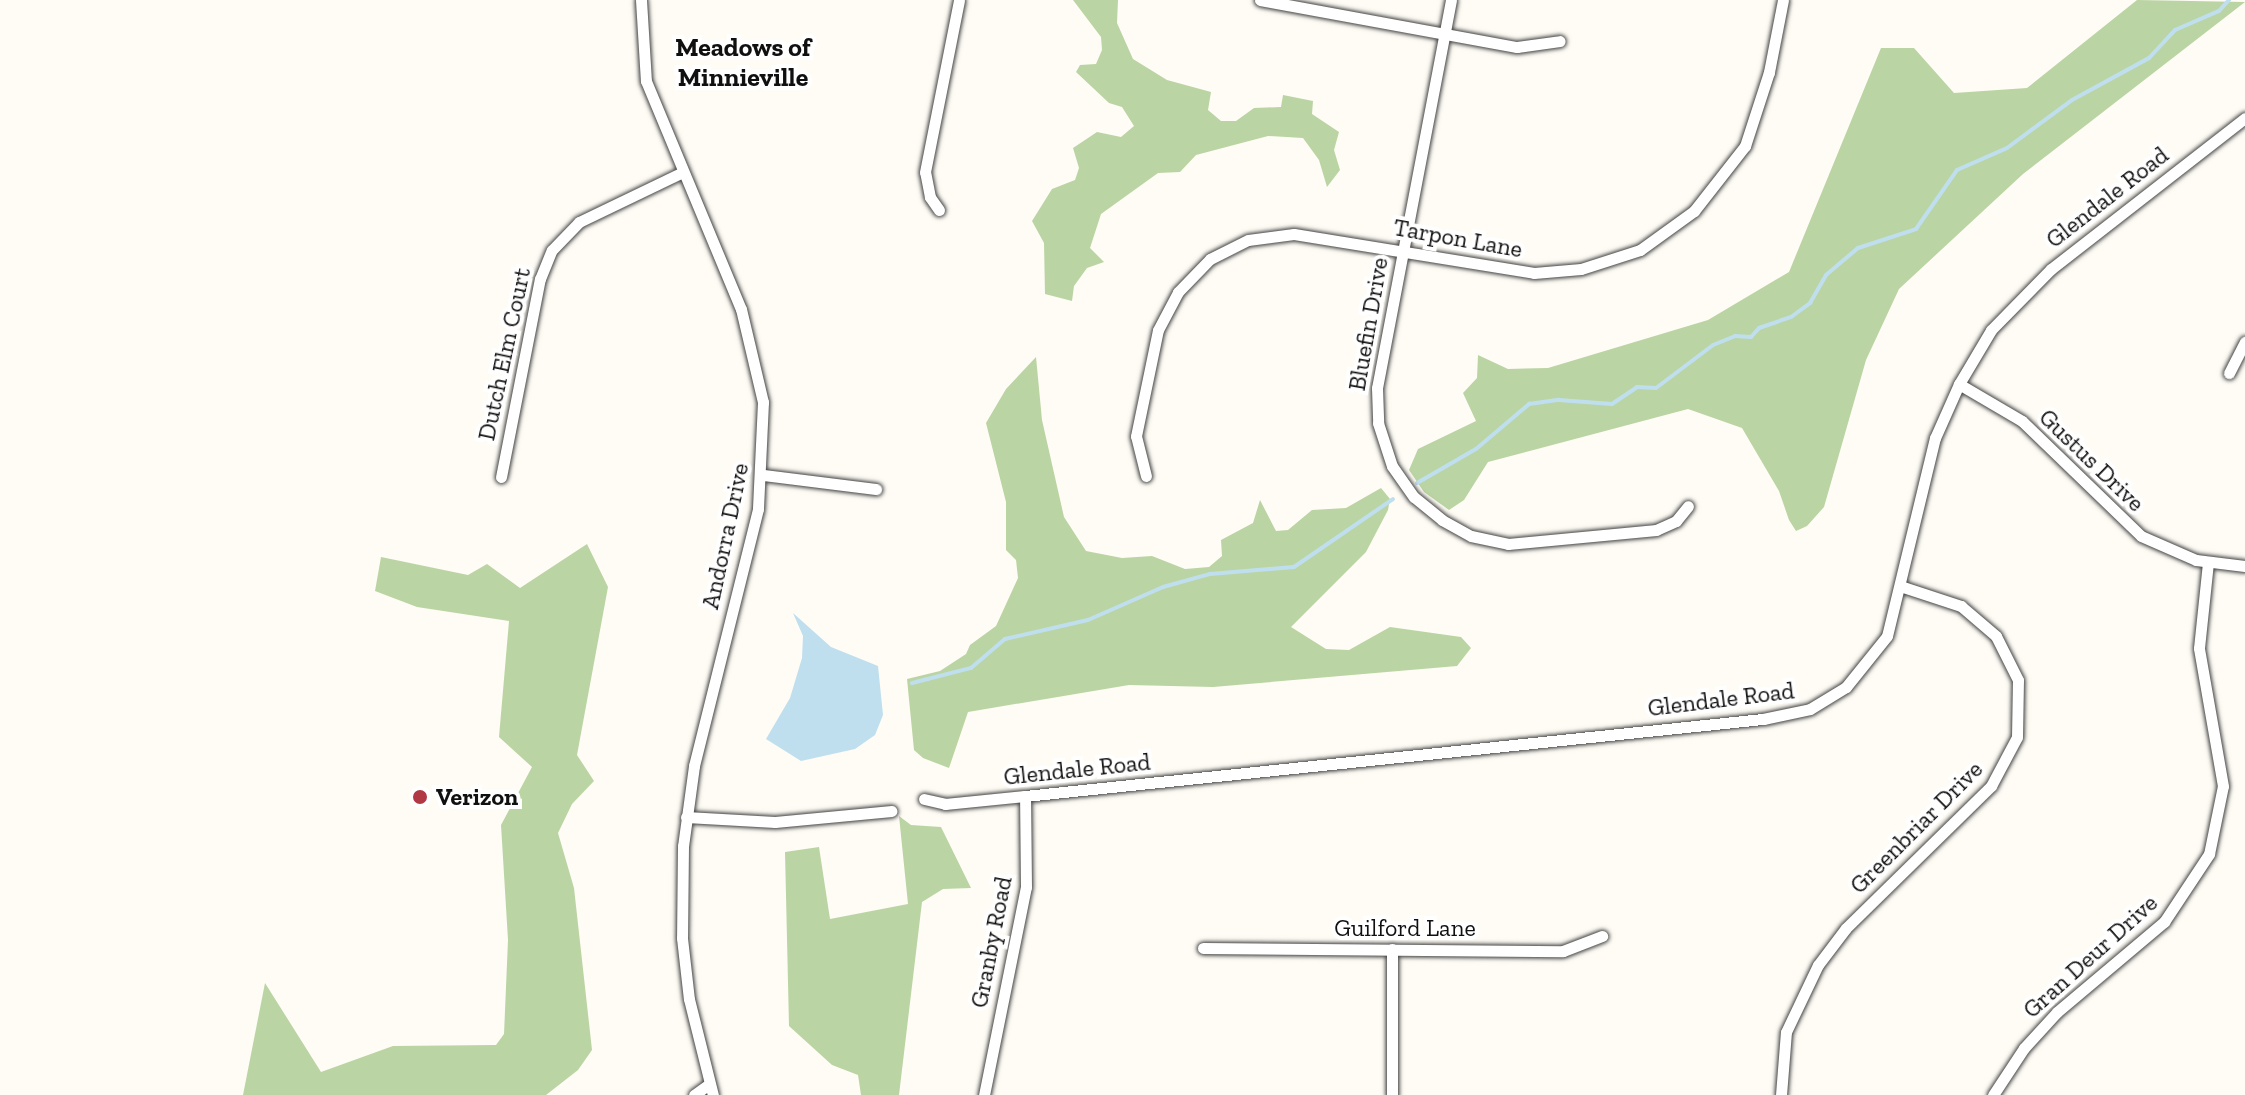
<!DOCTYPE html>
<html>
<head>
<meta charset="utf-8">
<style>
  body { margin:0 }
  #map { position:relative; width:2245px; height:1095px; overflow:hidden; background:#fefcf5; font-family:"Zilla Slab",serif }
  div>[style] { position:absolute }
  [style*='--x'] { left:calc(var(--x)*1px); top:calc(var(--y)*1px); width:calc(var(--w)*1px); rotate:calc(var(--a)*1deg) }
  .forest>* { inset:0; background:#bbd4a3 }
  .water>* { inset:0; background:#bfdfef }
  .stream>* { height:4px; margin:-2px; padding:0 2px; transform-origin:2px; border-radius:2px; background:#bfdfef }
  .roads { filter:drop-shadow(0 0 2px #434343) drop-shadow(0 0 2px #434343) }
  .street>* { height:11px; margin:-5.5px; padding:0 5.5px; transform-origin:5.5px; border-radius:5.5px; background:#fff }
  .dots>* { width:22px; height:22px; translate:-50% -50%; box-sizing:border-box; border:4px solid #fff; border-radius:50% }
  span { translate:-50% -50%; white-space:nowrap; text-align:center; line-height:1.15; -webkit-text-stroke:8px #fff; paint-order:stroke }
  .street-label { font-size:24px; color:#101010 }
  .poi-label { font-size:24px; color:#101010; font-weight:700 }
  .left { translate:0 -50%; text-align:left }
  .neighbourhood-label { font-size:26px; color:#101010; font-weight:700 }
</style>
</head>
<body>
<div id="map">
  <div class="forest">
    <div style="clip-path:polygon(1073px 0,1118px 0,1117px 23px,1133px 59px,1167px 80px,1211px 92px,1208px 110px,1221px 121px,1236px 121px,1254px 108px,1281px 107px,1283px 95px,1313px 101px,1312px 114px,1339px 132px,1334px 150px,1340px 170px,1327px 187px,1319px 160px,1303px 138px,1268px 136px,1196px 155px,1180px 172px,1158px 173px,1101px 214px,1090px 248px,1104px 262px,1087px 268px,1074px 286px,1072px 301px,1045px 294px,1044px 243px,1032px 221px,1052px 189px,1075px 180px,1079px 168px,1073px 148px,1097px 132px,1121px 137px,1134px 126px,1122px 107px,1109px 103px,1076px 72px,1080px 65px,1096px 64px,1102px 50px,1101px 37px)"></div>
    <div style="clip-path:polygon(2137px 0,2245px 2px,2023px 174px,1899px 289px,1866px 360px,1824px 507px,1807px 526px,1796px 531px,1789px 520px,1779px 491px,1742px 428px,1688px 409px,1488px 462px,1464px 500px,1449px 510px,1424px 492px,1409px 470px,1418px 449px,1476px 421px,1463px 393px,1477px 378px,1478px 355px,1508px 369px,1548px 368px,1708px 320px,1789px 272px,1881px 48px,1914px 48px,1954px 93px,2027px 88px)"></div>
    <div style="clip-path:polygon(1036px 357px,1042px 420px,1064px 517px,1086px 551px,1122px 558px,1152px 556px,1185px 569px,1209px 567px,1222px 556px,1221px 540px,1253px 523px,1260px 500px,1276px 531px,1288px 530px,1312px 510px,1346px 508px,1381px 488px,1390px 499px,1388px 510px,1366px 552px,1291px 627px,1326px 649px,1349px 650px,1390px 627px,1461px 637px,1471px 648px,1457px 666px,1213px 687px,1129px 685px,968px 712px,949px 768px,923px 758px,914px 750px,907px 679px,940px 671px,966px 654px,970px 645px,996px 626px,1018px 578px,1016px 560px,1006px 550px,1006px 502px,986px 423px,1006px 389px)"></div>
    <div style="clip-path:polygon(587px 544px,608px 587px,577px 755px,594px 781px,572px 804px,558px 833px,574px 888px,592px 1050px,578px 1070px,546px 1095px,243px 1095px,265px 983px,321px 1072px,393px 1046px,496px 1045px,504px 1034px,508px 940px,501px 825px,532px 767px,499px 737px,509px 621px,417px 607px,375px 591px,381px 557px,468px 575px,487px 564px,520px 588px)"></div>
    <div style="clip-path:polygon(899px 816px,911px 825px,941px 827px,971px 888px,943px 889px,922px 902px,899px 1095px,861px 1095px,858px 1075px,832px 1065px,789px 1026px,785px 852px,819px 847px,830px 919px,908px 904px)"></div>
  </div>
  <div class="water">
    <div style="clip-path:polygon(793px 613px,831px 647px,878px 666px,883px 715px,875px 735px,855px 749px,801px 761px,766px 739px,790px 698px,802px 658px,803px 636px)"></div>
  </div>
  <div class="stream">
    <div style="--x:1417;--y:483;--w:68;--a:-30"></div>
    <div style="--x:1476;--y:449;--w:70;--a:-40.3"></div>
    <div style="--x:1529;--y:404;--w:30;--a:-8"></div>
    <div style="--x:1559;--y:400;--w:53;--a:4.3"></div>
    <div style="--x:1612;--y:404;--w:30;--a:-34"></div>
    <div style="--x:1637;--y:387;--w:19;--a:3"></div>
    <div style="--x:1656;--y:388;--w:71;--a:-37"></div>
    <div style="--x:1713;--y:345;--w:24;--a:-22"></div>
    <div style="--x:1735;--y:336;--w:16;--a:4"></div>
    <div style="--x:1751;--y:337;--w:12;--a:-48"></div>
    <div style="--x:1759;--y:328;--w:34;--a:-19"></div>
    <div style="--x:1791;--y:317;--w:24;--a:-36"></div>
    <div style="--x:1810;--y:303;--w:32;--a:-60"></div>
    <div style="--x:1826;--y:275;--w:42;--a:-40.2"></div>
    <div style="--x:1858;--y:248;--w:61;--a:-18.1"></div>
    <div style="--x:1916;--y:229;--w:72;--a:-55.2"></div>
    <div style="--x:1957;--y:170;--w:55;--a:-23.7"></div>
    <div style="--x:2007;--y:148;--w:81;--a:-36.4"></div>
    <div style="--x:2072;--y:100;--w:88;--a:-28.6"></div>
    <div style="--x:2149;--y:58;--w:38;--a:-47"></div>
    <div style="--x:2175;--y:30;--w:48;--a:-23.4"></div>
    <div style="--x:2219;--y:11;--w:15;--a:-48"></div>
    <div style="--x:912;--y:683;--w:61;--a:-14.3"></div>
    <div style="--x:971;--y:668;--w:45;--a:-40.5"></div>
    <div style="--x:1005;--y:639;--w:85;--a:-12.9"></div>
    <div style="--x:1088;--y:620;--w:82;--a:-23.7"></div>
    <div style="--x:1163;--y:587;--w:49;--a:-15.5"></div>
    <div style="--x:1210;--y:574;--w:84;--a:-4.8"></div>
    <div style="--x:1294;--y:567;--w:120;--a:-34.5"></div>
  </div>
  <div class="roads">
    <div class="street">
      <div style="--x:641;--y:0;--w:81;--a:86.5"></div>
      <div style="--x:646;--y:81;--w:247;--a:67.4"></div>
      <div style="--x:741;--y:309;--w:96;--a:76.7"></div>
      <div style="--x:763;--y:402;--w:107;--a:92.7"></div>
      <div style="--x:758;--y:509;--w:265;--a:104"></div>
      <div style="--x:694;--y:766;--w:81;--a:97.8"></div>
      <div style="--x:683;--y:846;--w:92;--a:90.6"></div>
      <div style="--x:682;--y:938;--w:61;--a:83.5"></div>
      <div style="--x:689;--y:999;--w:99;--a:76"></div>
      <div style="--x:1260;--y:0;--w:261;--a:10.4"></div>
      <div style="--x:1517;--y:47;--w:43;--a:-7.9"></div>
      <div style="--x:1451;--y:0;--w:395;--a:100.8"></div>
      <div style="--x:1377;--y:388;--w:35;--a:88"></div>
      <div style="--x:1378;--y:423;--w:45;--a:72"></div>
      <div style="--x:1392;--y:466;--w:38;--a:55"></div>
      <div style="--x:1414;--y:497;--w:36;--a:39"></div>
      <div style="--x:1442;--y:520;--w:33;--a:29"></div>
      <div style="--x:1471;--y:536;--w:38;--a:12"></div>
      <div style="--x:1508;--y:544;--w:149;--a:-5.4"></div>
      <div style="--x:1656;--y:530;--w:22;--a:-24"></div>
      <div style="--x:1676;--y:521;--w:19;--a:-51"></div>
      <div style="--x:939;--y:210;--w:16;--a:-125"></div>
      <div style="--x:930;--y:197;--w:25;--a:-101"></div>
      <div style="--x:925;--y:172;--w:175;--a:-78.8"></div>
      <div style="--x:2229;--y:373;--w:35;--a:-63"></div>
      <div style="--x:1959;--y:384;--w:73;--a:30.4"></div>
      <div style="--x:2022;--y:421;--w:165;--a:44"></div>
      <div style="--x:2141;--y:536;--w:60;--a:23.6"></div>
      <div style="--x:2196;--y:560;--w:49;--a:7"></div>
      <div style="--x:763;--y:475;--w:114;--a:7.1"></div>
      <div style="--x:1146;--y:476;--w:41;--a:-104"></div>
      <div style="--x:1136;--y:436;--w:108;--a:-78.3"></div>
      <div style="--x:1158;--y:330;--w:43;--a:-62.2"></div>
      <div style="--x:1178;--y:292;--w:46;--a:-45.9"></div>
      <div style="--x:1210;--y:259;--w:42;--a:-26.6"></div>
      <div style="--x:1248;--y:240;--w:46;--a:-7.4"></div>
      <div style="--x:1294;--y:234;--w:243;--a:9.2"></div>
      <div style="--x:1534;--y:273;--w:47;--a:-4.9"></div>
      <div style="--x:1581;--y:269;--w:62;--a:-17.9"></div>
      <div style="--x:1640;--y:250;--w:67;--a:-35.8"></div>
      <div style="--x:1694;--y:211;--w:83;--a:-51.9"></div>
      <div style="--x:1745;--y:146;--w:78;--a:-72"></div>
      <div style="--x:1769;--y:72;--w:73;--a:-79"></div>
      <div style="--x:501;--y:477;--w:202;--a:-78.9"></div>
      <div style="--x:540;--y:279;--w:31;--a:-68"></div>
      <div style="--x:552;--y:250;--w:39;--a:-46"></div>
      <div style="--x:579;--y:222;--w:113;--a:-25.7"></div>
      <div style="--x:924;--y:799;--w:22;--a:13"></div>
      <div style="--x:945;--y:804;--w:80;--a:-5.7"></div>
      <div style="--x:1025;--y:796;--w:742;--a:-5.96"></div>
      <div style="--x:1763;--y:719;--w:48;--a:-12"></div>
      <div style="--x:1810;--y:709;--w:42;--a:-31.4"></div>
      <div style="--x:1846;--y:687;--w:65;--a:-51.2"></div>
      <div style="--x:1887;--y:636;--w:204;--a:-76.4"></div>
      <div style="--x:1935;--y:438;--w:59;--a:-66"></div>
      <div style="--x:1959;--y:384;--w:63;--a:-59.3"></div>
      <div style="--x:1991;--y:330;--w:86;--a:-45.5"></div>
      <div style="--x:2051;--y:269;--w:246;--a:-37.9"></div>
      <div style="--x:686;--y:817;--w:89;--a:3.2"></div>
      <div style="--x:775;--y:822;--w:117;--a:-5.4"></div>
      <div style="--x:1203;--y:948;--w:360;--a:0.5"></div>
      <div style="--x:1563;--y:951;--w:42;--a:-21"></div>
      <div style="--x:694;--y:1095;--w:19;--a:-36"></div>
      <div style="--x:984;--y:1095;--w:212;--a:-78.6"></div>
      <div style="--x:1026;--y:887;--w:91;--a:-90.6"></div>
      <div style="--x:1392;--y:1095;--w:146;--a:-90"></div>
      <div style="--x:1781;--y:1095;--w:63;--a:-85.5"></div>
      <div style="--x:1786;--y:1032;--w:74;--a:-64.5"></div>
      <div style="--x:1818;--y:965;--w:46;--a:-52.9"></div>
      <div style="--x:1846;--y:928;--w:203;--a:-44.4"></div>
      <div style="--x:1991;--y:786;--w:55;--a:-62"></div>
      <div style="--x:2017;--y:737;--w:57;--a:-89"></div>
      <div style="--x:2018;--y:680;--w:49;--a:-116.6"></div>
      <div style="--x:1996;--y:636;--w:46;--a:-139.4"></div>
      <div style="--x:1961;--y:606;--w:61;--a:-161.9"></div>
      <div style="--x:1993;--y:1095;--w:56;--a:-56.6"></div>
      <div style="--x:2024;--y:1048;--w:49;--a:-47.5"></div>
      <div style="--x:2057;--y:1012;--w:140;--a:-40.1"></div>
      <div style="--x:2164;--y:922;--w:82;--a:-56.5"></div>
      <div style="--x:2209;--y:854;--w:69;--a:-78.4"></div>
      <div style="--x:2223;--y:786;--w:140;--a:-99.9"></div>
      <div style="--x:2199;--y:648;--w:85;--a:-84"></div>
    </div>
  </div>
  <div class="dots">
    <div style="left:420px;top:797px;background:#b03943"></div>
  </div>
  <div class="street-label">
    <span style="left:2107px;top:197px;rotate:-38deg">Glendale Road</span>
    <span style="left:1458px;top:238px;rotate:10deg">Tarpon Lane</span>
    <span style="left:1368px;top:324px;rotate:-80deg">Bluefin Drive</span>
    <span style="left:504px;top:354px;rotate:-78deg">Dutch Elm Court</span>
    <span style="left:2092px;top:460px;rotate:44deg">Gustus Drive</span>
    <span style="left:725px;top:536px;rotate:-78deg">Andorra Drive</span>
    <span style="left:1721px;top:699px;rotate:-7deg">Glendale Road</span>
    <span style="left:1077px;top:769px;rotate:-6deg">Glendale Road</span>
    <span style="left:1916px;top:827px;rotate:-45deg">Greenbriar Drive</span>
    <span style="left:1405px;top:928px">Guilford Lane</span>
    <span style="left:991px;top:942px;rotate:-79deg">Granby Road</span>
    <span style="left:2090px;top:956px;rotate:-42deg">Gran Deur Drive</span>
  </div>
  <div class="poi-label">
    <span class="left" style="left:436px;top:797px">Verizon</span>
  </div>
  <div class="neighbourhood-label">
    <span style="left:743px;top:63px">Meadows of<br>Minnieville</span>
  </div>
</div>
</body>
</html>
